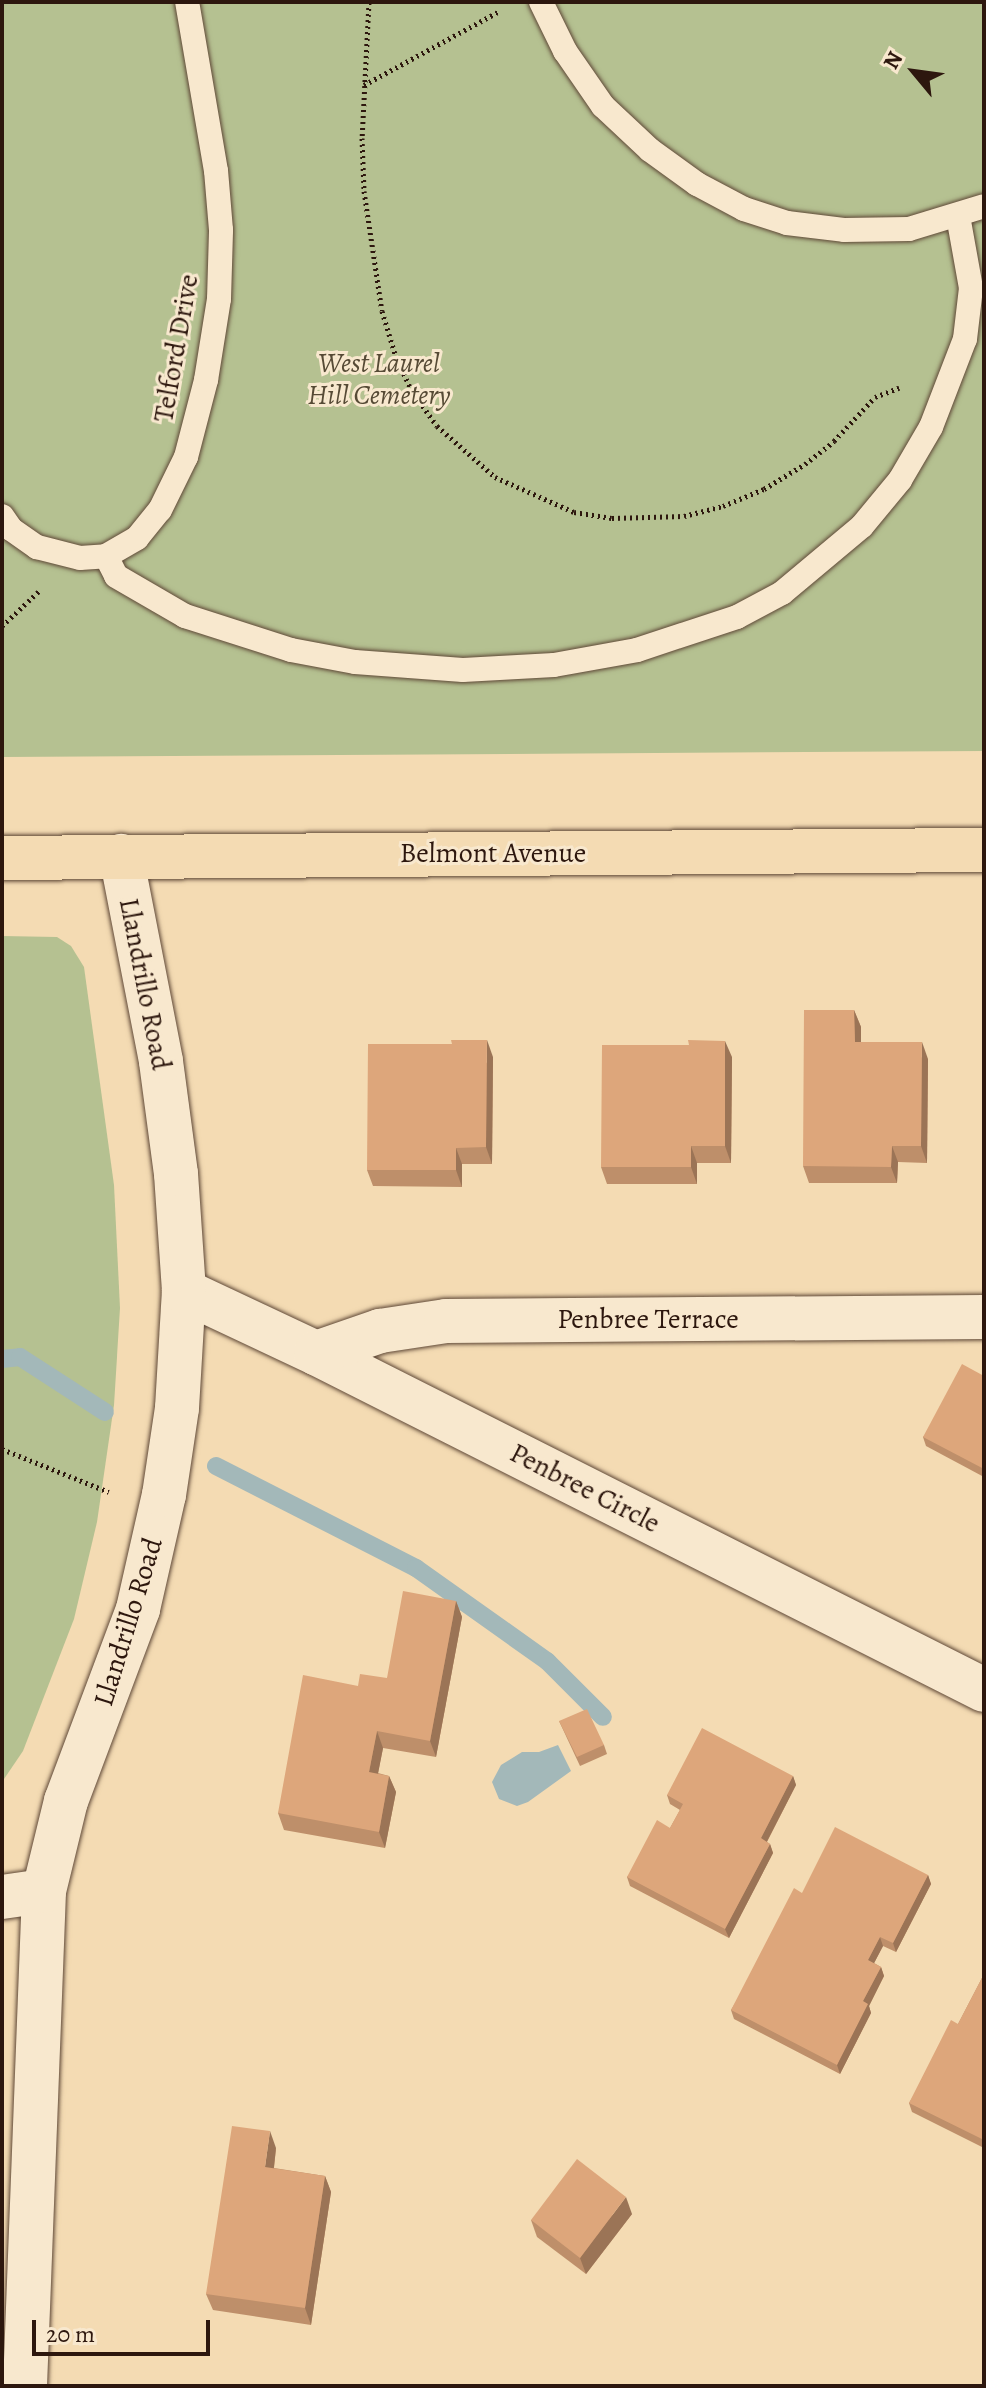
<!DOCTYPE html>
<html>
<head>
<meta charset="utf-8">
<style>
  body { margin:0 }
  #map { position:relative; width:986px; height:2388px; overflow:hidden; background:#f4dbb3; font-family:Alegreya,serif }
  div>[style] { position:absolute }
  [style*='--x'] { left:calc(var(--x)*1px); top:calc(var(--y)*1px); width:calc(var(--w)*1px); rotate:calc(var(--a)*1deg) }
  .green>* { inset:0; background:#b5c191 }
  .water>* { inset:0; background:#a3b8b9 }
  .stream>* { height:18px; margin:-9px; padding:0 9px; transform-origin:9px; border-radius:9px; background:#a3b8b9 }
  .path>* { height:5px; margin-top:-2.5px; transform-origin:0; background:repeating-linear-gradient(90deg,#2d170e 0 2px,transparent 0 6px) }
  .roads { filter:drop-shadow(0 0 2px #5f4837) drop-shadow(0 0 2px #5f4837) }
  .service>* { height:24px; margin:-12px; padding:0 12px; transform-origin:12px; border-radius:12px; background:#f8e8ce }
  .minor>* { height:44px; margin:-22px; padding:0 22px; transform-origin:22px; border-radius:22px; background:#f8e8ce }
  .primary>* { height:44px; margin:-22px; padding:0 22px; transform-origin:22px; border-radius:22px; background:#f4dbb3 }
  .wall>* { inset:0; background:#be8f6a }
  .shaded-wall>* { inset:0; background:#9b7456 }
  .building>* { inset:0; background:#dda67b }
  span { translate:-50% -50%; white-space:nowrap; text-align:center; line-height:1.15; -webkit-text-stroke:6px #f8e8ce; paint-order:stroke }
  .street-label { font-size:28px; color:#2d170e }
  .park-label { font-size:28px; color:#564a35; font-style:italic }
  .frame { position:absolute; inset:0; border:4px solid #2d170e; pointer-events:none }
  .north { position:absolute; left:874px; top:32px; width:80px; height:80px; -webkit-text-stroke:6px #f8e8ce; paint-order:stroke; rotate:299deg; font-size:22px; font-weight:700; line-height:32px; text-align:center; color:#2d170e }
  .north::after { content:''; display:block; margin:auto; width:28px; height:36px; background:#2d170e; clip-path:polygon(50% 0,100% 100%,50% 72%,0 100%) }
  .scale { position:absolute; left:32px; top:2320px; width:178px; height:36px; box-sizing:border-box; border:4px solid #2d170e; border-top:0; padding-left:10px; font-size:24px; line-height:28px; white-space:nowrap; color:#2d170e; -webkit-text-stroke:6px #f8e8ce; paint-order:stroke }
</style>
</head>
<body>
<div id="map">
  <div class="green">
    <div style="clip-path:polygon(2px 2px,984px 2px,984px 751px,2px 757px)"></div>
    <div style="clip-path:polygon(2px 936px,57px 937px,71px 946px,84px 967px,114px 1185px,120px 1308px,114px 1405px,97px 1522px,74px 1619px,23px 1751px,2px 1782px)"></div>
  </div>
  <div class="water">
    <div style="clip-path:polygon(558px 1745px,571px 1771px,528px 1802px,517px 1806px,499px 1799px,492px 1782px,501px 1765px,522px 1752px,539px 1752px)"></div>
  </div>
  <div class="stream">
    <div style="--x:2;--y:1359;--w:18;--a:-6"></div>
    <div style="--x:20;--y:1357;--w:101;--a:32.9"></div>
    <div style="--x:216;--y:1466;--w:225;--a:27"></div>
    <div style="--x:416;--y:1568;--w:161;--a:35.4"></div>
    <div style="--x:547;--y:1661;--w:79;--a:45"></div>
  </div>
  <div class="path">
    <div style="--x:369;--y:2;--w:136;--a:92.9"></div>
    <div style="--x:362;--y:138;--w:53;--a:87.8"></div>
    <div style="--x:364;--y:191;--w:121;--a:81.5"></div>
    <div style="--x:382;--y:311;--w:48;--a:73.1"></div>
    <div style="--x:396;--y:357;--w:38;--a:65"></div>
    <div style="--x:412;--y:391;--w:43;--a:54.5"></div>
    <div style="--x:437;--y:426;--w:77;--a:41.3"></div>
    <div style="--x:495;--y:477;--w:86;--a:23.9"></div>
    <div style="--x:574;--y:512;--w:38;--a:9"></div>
    <div style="--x:612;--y:518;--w:72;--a:-1.6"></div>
    <div style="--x:684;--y:516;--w:40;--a:-14.4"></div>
    <div style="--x:723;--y:506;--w:44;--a:-22.5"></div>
    <div style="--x:764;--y:489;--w:48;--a:-31.4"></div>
    <div style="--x:805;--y:464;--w:37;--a:-38"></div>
    <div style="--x:834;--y:441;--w:60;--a:-47"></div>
    <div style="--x:875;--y:397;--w:26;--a:-21"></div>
    <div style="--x:364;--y:85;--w:155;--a:-28.6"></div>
    <div style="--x:2;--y:626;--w:51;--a:-43.4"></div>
    <div style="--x:2;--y:1449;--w:115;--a:21.9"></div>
  </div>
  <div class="roads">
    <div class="service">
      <div style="--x:541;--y:2;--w:55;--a:63.9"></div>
      <div style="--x:565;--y:51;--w:67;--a:55.4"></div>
      <div style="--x:603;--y:106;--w:64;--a:43.1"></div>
      <div style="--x:650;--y:150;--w:58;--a:35.9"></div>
      <div style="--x:697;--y:184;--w:53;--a:28"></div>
      <div style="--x:744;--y:209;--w:45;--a:18"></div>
      <div style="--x:787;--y:223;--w:57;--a:7"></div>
      <div style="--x:844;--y:230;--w:65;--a:-0.9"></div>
      <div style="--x:909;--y:229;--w:78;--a:-17"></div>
      <div style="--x:2;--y:516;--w:16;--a:55"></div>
      <div style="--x:11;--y:529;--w:32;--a:35"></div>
      <div style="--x:37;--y:547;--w:44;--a:14.3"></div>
      <div style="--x:80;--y:558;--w:26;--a:-4"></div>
      <div style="--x:106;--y:556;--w:36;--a:-30"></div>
      <div style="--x:137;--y:538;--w:36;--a:-51"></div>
      <div style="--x:160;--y:510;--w:59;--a:-63.9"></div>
      <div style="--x:186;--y:457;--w:80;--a:-75.4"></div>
      <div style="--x:206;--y:380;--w:82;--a:-80.9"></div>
      <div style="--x:219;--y:299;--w:69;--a:-88.3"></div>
      <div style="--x:221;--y:230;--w:59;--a:-94.8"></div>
      <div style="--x:216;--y:171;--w:171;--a:-99.7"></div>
      <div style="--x:106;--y:556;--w:22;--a:63"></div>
      <div style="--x:116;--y:576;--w:80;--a:30.1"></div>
      <div style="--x:185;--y:616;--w:111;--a:17.8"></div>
      <div style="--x:291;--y:650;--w:65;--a:10.6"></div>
      <div style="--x:355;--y:662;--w:108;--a:4.2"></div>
      <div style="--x:463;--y:670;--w:91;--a:-3.1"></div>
      <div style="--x:554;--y:665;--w:84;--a:-10.2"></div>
      <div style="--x:637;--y:650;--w:105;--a:-18.3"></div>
      <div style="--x:737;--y:617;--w:51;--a:-28.1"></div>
      <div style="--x:782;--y:593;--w:104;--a:-39.9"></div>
      <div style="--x:862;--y:526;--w:60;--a:-50.4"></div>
      <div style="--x:900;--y:480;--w:61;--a:-59.7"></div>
      <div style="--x:931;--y:427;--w:94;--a:-68.9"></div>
      <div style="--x:965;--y:339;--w:51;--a:-83.3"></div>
      <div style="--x:971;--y:288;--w:73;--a:-100.2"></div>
    </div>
    <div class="minor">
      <div style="--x:184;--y:1291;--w:146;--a:25.2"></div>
      <div style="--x:316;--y:1353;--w:748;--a:26.77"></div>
      <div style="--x:316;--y:1353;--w:68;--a:-19"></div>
      <div style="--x:380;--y:1331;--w:67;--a:-8.6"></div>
      <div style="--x:446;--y:1321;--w:538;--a:-0.43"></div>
      <div style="--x:2;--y:1897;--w:42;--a:-8.1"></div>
      <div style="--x:25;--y:2386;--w:495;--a:-87.8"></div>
      <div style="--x:44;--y:1891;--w:93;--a:-76.3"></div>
      <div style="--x:66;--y:1801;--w:205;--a:-69.4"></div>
      <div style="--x:138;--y:1609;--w:117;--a:-77.2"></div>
      <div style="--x:164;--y:1495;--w:88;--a:-81.5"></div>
      <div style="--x:177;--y:1408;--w:117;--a:-86.6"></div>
      <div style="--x:184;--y:1291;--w:117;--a:-93.9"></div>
      <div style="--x:176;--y:1174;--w:114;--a:-97.6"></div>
      <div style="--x:161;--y:1061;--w:209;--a:-101"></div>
    </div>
    <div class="primary">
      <div style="--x:2;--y:858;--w:982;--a:-0.47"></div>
    </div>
  </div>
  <div class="wall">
    <div style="clip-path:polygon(854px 1010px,861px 1027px,861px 1042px,928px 1059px,927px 1163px,898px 1162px,897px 1183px,809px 1183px,803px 1166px)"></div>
    <div style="clip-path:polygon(493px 1057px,492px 1164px,462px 1164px,462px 1187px,373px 1186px,367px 1170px)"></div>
    <div style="clip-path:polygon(732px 1057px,731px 1163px,697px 1163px,697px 1184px,607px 1184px,601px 1167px)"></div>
    <div style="clip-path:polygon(984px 1376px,984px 1477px,926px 1446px,923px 1437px)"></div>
    <div style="clip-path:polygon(456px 1601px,462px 1617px,436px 1757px,383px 1748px,378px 1773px,389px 1776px,396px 1792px,385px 1848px,284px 1830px,278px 1813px,358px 1686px,387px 1678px)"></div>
    <div style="clip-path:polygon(559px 1721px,604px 1745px,607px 1754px,580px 1766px)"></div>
    <div style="clip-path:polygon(793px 1776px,796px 1785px,767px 1842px,770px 1844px,773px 1853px,729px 1938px,630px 1886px,627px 1877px,670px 1828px,680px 1810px,670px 1804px,667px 1795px)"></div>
    <div style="clip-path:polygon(928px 1875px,931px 1884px,896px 1952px,883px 1946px,874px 1963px,881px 1967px,884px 1976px,869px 2006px,871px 2013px,840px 2074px,734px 2019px,731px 2010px,802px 1893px)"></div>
    <div style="clip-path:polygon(984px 1974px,984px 2148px,912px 2112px,909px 2103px,958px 2024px)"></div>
    <div style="clip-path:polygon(276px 2148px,274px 2168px,325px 2176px,331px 2192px,311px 2325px,213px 2310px,206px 2294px)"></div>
    <div style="clip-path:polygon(632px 2214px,586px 2274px,537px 2237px,531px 2220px)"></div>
  </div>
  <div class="shaded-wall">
    <div style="clip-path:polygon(854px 1010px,861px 1027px,861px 1059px,855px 1042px)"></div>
    <div style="clip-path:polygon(487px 1040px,493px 1057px,492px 1164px,486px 1147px)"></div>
    <div style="clip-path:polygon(725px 1041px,732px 1057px,731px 1163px,725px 1146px)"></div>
    <div style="clip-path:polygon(922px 1042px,928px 1059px,927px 1163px,921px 1146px)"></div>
    <div style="clip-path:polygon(691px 1146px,697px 1163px,697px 1184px,691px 1167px)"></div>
    <div style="clip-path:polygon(892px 1146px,898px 1162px,897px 1183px,891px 1167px)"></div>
    <div style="clip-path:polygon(456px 1148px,462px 1164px,462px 1187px,456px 1170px)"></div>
    <div style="clip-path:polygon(456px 1601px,462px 1617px,436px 1757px,430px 1741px)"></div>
    <div style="clip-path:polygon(377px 1731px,383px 1748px,375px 1789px,369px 1772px)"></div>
    <div style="clip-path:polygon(389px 1776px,396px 1792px,385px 1848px,379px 1832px)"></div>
    <div style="clip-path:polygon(793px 1776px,796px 1785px,764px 1847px,761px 1838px)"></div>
    <div style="clip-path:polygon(770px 1844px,773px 1853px,729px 1938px,725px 1929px)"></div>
    <div style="clip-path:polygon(928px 1875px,931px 1884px,896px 1952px,893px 1943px)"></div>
    <div style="clip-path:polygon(880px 1937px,883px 1946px,871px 1969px,868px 1960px)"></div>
    <div style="clip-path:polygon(881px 1967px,884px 1976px,869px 2006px,871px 2013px,840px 2074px,837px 2065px,863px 2001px)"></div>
    <div style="clip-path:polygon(270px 2131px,276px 2148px,272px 2184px,265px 2167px)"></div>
    <div style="clip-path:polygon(325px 2176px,331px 2192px,311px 2325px,305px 2308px)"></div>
    <div style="clip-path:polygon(626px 2197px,632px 2214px,586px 2274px,580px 2258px)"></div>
  </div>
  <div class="building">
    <div style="clip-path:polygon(804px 1010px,854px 1010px,855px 1042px,922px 1042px,921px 1146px,892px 1146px,891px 1167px,803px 1166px)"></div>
    <div style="clip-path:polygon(451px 1040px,487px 1040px,486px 1147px,456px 1148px,456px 1170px,367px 1170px,368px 1044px,452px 1044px)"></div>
    <div style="clip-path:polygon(688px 1040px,725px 1041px,725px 1146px,691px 1146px,691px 1167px,601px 1167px,602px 1045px,689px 1045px)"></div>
    <div style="clip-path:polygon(962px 1364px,984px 1376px,984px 1469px,923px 1437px)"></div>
    <div style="clip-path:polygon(403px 1591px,456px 1601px,430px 1741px,377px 1731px,369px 1772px,389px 1776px,379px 1832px,278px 1813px,303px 1675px,358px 1686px,360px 1674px,387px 1678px)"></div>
    <div style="clip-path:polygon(587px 1709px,604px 1745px,577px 1757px,559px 1721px)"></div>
    <div style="clip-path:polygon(702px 1728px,793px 1776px,761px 1838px,770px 1844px,725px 1929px,627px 1877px,657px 1820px,670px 1828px,683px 1804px,667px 1795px)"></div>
    <div style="clip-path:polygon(835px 1827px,928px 1875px,893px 1943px,880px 1937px,868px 1960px,881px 1967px,863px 2001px,868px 2004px,837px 2065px,731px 2010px,794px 1888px,802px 1893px)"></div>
    <div style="clip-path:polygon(984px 1974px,984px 2140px,909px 2103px,951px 2020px,958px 2024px)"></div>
    <div style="clip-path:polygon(232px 2126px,270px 2131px,265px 2167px,325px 2176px,305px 2308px,206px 2294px)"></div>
    <div style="clip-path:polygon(577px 2159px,626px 2197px,580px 2258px,531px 2220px)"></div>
  </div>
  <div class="street-label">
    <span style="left:176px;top:348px;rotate:-80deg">Telford Drive</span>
    <span style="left:493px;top:853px">Belmont Avenue</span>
    <span style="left:145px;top:984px;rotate:79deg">Llandrillo Road</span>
    <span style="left:648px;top:1319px">Penbree Terrace</span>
    <span style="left:585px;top:1488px;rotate:27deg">Penbree Circle</span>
    <span style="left:128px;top:1622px;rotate:-73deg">Llandrillo Road</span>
  </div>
  <div class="park-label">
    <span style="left:379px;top:379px">West Laurel<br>Hill Cemetery</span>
  </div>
  <div class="frame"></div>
  <div class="north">N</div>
  <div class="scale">20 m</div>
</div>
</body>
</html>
